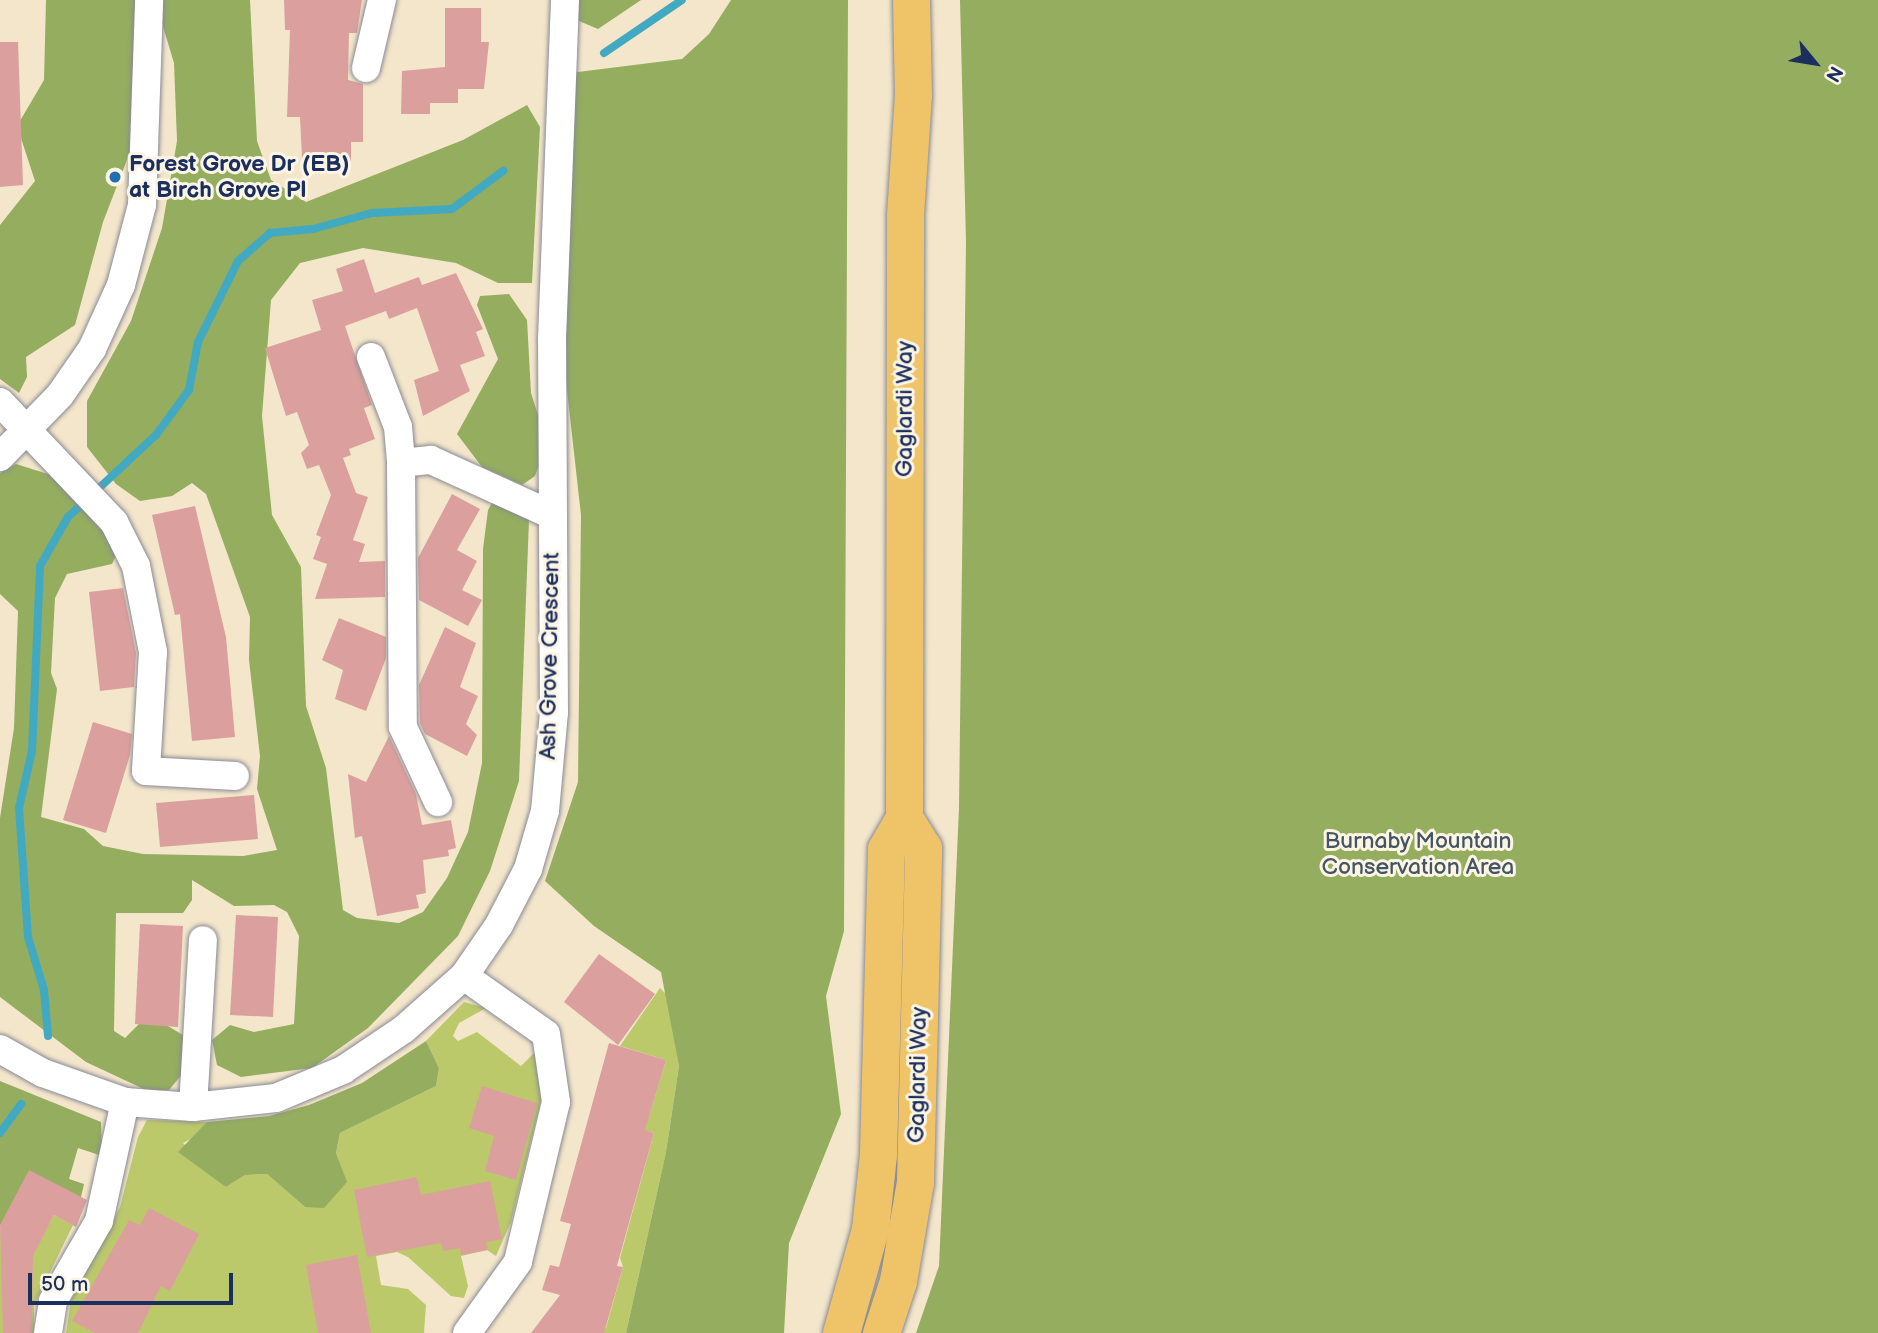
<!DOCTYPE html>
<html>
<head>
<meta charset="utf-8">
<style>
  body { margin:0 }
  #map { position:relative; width:1878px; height:1333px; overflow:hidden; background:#f4e6cb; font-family:"Balsamiq Sans",sans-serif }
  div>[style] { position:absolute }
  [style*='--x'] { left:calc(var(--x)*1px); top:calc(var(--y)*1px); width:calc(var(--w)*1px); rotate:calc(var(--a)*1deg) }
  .green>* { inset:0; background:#bbc96b }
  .forest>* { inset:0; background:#94ad5f }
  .stream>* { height:8px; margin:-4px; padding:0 4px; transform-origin:4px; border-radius:4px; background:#42a9c2 }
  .building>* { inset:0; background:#dba09d }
  .roads { filter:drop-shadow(0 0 2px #888a94) drop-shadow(0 0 2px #888a94) }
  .minor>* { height:28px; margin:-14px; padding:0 14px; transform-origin:14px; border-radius:14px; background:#fff }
  .major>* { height:37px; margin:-18.5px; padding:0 18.5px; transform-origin:18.5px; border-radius:18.5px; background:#efc469 }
  .dots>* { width:19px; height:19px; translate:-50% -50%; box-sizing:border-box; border:4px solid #fcf5e5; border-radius:50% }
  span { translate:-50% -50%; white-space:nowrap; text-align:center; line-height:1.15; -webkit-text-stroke:6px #fcf5e5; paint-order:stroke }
  .poi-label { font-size:23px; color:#1b2f5e; font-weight:700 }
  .left { translate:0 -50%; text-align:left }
  .street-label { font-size:23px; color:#1b2f5e }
  .park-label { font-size:23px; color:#435661 }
  .north { position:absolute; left:1780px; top:28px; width:70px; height:70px; -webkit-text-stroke:5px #fcf5e5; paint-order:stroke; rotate:120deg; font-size:19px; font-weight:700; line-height:28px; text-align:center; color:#1b2f5e }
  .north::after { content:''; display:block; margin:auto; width:24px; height:32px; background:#1b2f5e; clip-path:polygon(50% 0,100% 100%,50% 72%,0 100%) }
  .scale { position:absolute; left:28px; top:1273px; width:205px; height:32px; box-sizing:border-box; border:4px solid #1b2f5e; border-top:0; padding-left:9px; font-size:21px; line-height:24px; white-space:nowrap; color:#1b2f5e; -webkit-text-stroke:5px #fcf5e5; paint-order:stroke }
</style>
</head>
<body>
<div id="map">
  <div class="green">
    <div style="clip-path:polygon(660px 988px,667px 995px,679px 1066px,666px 1152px,626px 1333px,578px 1333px,606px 1328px,623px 1267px,620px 1258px,654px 1133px,637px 1128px,649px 1116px,666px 1060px,620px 1046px)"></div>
    <div style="clip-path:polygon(464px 1002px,486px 1008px,459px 1023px,453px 1036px,458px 1041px,477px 1032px,521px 1066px,536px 1051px,547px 1076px,511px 1222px,496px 1256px,487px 1250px,461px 1256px,468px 1286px,464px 1298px,451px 1296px,408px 1257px,397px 1252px,376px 1256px,381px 1285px,408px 1289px,426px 1305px,424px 1333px,66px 1333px,71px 1300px,120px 1207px,138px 1137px,147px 1120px,207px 1122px,195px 1137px,183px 1143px,226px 1187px,245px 1175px,267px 1174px,305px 1207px,346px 1182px,336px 1153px,340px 1133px,436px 1086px,439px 1068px,426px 1041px)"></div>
    <div style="clip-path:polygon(54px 1215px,73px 1225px,34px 1305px,34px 1333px,0 1333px,0 1230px,36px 1248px)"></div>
  </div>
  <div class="forest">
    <div style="clip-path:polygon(46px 0,135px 0,137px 134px,103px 222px,75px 325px,26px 357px,27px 377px,19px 393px,0 379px,0 225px,35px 181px,17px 126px,44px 80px)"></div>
    <div style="clip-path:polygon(155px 0,250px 0,257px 141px,271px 180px,306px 202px,463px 140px,527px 105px,540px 127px,532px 283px,498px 283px,456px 263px,363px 248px,300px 263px,271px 300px,262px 416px,272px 515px,301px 567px,306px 706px,326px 768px,343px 910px,357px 918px,399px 923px,423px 912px,447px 878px,468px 832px,482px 763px,483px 549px,488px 510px,492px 503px,529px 520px,519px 781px,490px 871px,458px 936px,368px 1028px,312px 1068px,241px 1077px,217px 1065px,212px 1040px,230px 1025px,254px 1032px,294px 1024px,299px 936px,287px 912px,274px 905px,234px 906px,192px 880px,192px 900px,183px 913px,116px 913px,114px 1031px,125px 1038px,143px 1020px,161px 1022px,183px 1035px,184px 1072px,169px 1090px,150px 1092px,86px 1062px,0 997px,0 818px,14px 728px,18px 611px,0 594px,0 473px,16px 464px,51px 475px,128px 531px,112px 564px,67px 574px,55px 598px,51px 673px,57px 689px,41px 817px,84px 829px,103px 846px,143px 854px,243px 856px,277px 850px,257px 789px,260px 756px,249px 660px,250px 617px,206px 494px,192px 483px,172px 496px,140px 501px,116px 484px,87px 447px,87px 401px,131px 321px,162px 228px,177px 141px,174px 63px)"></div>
    <div style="clip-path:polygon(575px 0,641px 0,598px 29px,572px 18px)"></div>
    <div style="clip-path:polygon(731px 0,848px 0,844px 931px,826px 996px,841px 1114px,789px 1243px,784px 1333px,626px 1333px,666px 1152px,679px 1066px,661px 972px,594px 926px,545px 881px,578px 782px,581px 515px,556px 292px,570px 73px,682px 59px,709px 34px)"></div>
    <div style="clip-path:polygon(960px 0,1878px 0,1878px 1333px,916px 1333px,939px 1266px,959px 808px,966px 242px)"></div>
    <div style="clip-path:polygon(509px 294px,527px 320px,531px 393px,547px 443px,535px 476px,522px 485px,482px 467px,457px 434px,498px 359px,477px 305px,480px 296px)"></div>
    <div style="clip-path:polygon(426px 1041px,439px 1068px,436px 1086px,340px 1133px,336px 1153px,347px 1182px,324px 1208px,305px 1207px,267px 1174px,245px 1175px,226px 1187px,178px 1152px,207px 1122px,269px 1116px,309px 1105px,362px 1083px)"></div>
    <div style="clip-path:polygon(0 1081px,101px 1122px,102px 1156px,78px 1148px,69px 1179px,84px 1184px,81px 1197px,0 1225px)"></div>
  </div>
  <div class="stream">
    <div style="--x:604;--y:53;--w:94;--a:-34.2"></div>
    <div style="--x:48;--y:1036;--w:46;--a:-95"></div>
    <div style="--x:44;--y:990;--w:55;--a:-106.8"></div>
    <div style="--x:28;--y:937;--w:129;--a:-94"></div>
    <div style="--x:19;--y:808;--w:58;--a:-77.2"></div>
    <div style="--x:32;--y:751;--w:185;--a:-87.5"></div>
    <div style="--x:40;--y:566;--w:56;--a:-60.3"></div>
    <div style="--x:68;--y:517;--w:120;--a:-43"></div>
    <div style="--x:156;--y:435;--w:56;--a:-53.7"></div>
    <div style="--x:189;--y:390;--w:49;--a:-79.4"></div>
    <div style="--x:198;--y:342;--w:90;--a:-63.7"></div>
    <div style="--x:238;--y:261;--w:43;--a:-41.2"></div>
    <div style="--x:270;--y:233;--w:43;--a:-5.3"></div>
    <div style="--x:313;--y:229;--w:61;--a:-15.2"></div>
    <div style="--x:372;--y:213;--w:80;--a:-2.9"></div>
    <div style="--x:452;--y:209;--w:64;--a:-36.7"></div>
    <div style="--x:0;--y:1133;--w:36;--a:-54"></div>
  </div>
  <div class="building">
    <div style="clip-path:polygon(284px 0,362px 0,357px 33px,349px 33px,348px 80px,363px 84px,363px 142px,351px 142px,351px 161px,302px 159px,300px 117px,287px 117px,290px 30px,285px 30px)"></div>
    <div style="clip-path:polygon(445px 8px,481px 8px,481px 42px,489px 42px,484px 89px,458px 89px,458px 103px,430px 103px,430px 114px,401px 114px,402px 71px,445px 67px)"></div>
    <div style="clip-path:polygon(0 42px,18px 42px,23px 185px,0 187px)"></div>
    <div style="clip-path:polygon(364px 259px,375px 293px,419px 277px,422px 285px,456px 273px,483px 329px,476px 332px,485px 356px,460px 365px,470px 391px,423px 416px,414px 380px,439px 371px,417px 308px,389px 319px,386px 311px,345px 326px,372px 405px,364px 408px,375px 439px,349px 449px,351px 455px,343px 458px,356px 493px,368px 497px,353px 540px,365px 544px,359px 562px,385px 561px,385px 597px,315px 599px,327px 564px,313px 559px,321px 537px,316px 535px,331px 495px,319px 465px,307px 469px,301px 453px,309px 445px,297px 412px,286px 416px,265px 348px,321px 330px,312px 300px,343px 291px,336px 269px)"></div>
    <div style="clip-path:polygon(452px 494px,480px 509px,457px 550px,477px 561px,462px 590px,482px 600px,468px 626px,419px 600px,418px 558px)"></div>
    <div style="clip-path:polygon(195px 506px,226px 637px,235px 737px,192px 741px,180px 614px,175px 615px,152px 515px)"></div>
    <div style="clip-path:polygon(123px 588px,136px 653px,134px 687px,100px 691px,89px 592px)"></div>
    <div style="clip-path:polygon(339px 618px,386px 637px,386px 658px,366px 711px,335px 699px,343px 670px,322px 660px)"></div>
    <div style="clip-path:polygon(445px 627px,476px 643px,460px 687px,478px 696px,466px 724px,477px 735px,467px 756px,425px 734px,420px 723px,419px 685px)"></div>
    <div style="clip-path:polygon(93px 722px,132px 734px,130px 755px,106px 833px,63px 820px)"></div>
    <div style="clip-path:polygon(389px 736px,416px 794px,422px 825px,451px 820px,456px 848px,448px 850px,449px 856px,423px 860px,426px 893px,416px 895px,419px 908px,377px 916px,362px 836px,355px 838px,348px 774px,366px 782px)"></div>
    <div style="clip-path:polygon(254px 795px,258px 839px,160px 847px,156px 803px)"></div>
    <div style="clip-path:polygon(236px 915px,278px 917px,273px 1017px,230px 1015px)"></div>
    <div style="clip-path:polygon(140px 924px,183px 926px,178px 1027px,135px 1024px)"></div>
    <div style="clip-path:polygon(599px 954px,655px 994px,618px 1045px,564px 1002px)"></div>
    <div style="clip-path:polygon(609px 1043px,666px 1060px,645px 1130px,654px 1133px,617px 1266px,623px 1267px,604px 1333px,531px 1333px,560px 1295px,542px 1290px,550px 1265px,559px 1267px,571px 1224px,560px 1221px)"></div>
    <div style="clip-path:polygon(482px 1086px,537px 1103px,516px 1180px,485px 1171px,494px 1136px,469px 1128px)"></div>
    <div style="clip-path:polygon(29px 1170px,87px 1200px,76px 1227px,54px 1215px,33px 1256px,32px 1333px,3px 1333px,0 1225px)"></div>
    <div style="clip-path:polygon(417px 1177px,421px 1195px,490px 1181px,502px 1239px,486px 1242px,488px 1250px,461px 1255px,460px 1248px,443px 1251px,441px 1243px,367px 1257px,354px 1190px)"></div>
    <div style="clip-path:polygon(149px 1208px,199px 1234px,170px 1291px,161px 1286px,138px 1333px,95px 1333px,72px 1321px,129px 1220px,140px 1225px)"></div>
    <div style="clip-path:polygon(357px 1255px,371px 1333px,318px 1333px,306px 1265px)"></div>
  </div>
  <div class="roads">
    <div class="minor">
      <div style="--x:366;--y:68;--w:70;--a:-76.8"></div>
      <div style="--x:371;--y:357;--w:75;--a:68.9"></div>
      <div style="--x:398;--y:427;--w:36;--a:85"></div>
      <div style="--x:401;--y:463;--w:264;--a:89.6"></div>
      <div style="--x:403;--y:727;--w:83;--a:65"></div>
      <div style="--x:0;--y:402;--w:166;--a:46.5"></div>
      <div style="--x:114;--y:522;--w:49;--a:63.4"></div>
      <div style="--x:136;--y:566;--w:88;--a:78.8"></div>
      <div style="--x:153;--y:652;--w:119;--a:93.4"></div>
      <div style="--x:146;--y:771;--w:89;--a:3.2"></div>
      <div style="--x:0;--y:457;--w:86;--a:-45.9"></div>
      <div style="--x:60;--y:395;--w:56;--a:-55.2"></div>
      <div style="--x:92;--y:349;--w:70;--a:-65.6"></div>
      <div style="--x:121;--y:285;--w:83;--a:-75.3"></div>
      <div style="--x:142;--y:205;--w:205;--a:-88"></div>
      <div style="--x:401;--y:463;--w:30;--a:-6"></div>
      <div style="--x:431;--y:460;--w:133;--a:24.4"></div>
      <div style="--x:464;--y:976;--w:100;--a:35.3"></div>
      <div style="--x:546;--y:1034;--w:69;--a:81.6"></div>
      <div style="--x:556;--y:1102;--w:164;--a:103.4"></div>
      <div style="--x:518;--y:1262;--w:87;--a:125.7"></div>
      <div style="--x:0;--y:1049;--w:49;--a:29.2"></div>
      <div style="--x:43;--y:1073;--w:87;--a:19.5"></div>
      <div style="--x:125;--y:1102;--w:68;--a:4.2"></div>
      <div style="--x:193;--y:1107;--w:83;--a:-6.2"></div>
      <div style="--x:276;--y:1098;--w:73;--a:-22.7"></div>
      <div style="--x:343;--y:1070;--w:73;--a:-33.9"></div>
      <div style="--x:404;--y:1029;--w:80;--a:-41.5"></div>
      <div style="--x:464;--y:976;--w:62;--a:-55.5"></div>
      <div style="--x:499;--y:925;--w:63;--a:-62.6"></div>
      <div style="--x:528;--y:869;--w:60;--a:-73.7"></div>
      <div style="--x:545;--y:811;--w:99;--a:-84.8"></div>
      <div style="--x:554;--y:712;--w:373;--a:-90.3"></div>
      <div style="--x:552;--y:339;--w:339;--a:-87.8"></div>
      <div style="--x:193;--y:1107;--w:167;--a:-86.6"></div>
      <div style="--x:48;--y:1333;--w:32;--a:-81"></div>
      <div style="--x:53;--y:1301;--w:92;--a:-60.1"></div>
      <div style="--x:99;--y:1221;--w:122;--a:-77.7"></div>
    </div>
    <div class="major">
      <div style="--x:841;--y:1333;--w:108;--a:-74.4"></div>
      <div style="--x:870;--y:1229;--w:75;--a:-83.9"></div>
      <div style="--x:878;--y:1154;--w:305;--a:-88.5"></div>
      <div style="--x:886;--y:849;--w:36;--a:-60"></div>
      <div style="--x:904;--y:818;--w:603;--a:-89.9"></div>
      <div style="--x:905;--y:215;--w:120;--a:-86.2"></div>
      <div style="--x:913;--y:95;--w:95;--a:-91.2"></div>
      <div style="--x:881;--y:1333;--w:55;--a:-71.9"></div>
      <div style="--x:898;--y:1281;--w:100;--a:-80.3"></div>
      <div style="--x:915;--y:1182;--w:334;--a:-88.6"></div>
      <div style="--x:923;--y:848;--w:36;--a:-122"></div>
    </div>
  </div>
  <div class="dots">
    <div style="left:115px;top:177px;background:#1f6fb2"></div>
  </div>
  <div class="poi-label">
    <span class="left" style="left:129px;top:177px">Forest Grove Dr (EB)<br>at Birch Grove Pl</span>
  </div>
  <div class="street-label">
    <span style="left:905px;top:409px;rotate:-90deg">Gaglardi Way</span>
    <span style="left:550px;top:656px;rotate:-89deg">Ash Grove Crescent</span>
    <span style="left:918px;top:1075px;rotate:-89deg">Gaglardi Way</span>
  </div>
  <div class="park-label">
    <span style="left:1418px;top:854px">Burnaby Mountain<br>Conservation Area</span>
  </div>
  <div class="north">N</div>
  <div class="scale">50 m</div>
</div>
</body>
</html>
